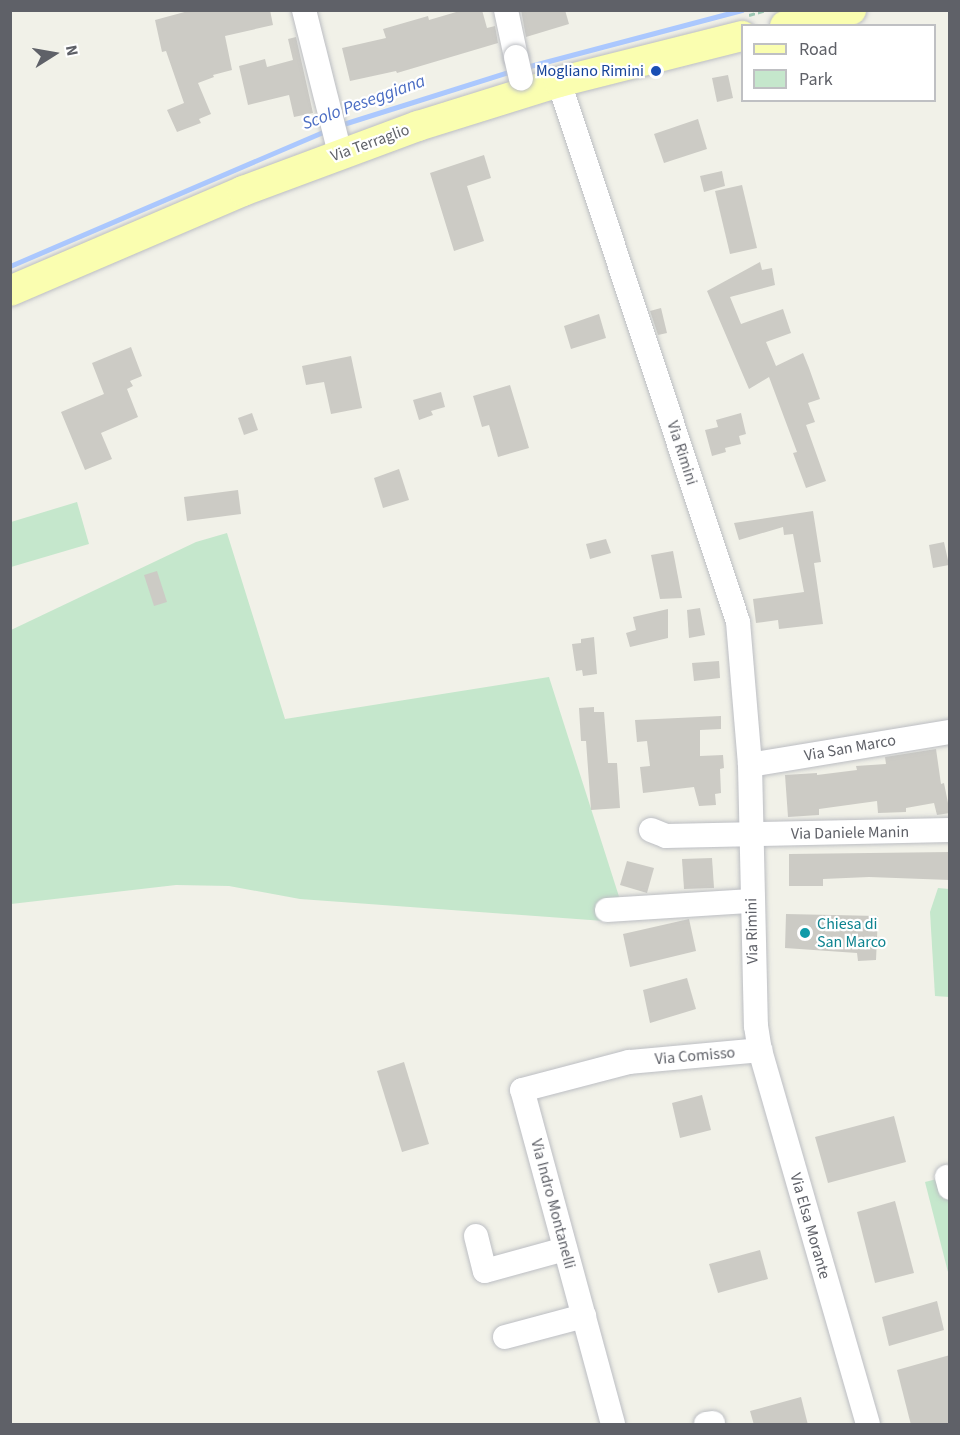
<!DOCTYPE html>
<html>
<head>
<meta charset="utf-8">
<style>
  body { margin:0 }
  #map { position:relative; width:960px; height:1435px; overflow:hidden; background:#f1f1e8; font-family:"Source Sans 3",sans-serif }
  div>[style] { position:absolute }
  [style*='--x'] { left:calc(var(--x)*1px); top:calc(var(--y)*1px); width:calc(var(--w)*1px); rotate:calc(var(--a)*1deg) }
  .green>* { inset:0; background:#c5e7cc }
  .stream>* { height:5px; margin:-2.5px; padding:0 2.5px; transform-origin:2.5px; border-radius:2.5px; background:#abc8fe }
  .building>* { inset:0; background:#cccbc5 }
  .path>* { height:3px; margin-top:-1.5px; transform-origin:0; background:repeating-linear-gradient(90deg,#9ec8b3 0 6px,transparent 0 9px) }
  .roads { filter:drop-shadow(0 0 2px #bcbec3) drop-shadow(0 0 2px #bcbec3) }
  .minor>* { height:24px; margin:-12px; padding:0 12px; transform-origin:12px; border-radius:12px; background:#fff }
  .major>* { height:30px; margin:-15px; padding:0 15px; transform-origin:15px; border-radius:15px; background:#fafeb0 }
  .bridges { filter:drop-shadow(0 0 2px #bcbec3) drop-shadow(0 0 2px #bcbec3) }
  .minor-bridge>* { height:24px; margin:-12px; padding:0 12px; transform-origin:12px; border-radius:12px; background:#fff }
  .dots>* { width:16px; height:16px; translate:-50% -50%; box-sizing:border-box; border:3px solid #fff; border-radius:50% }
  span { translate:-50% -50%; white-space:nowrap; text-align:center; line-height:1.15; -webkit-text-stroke:4.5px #fff; paint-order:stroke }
  .transit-label { font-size:16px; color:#164399 }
  .right { translate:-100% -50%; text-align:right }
  .street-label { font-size:16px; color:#5f6168 }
  .culture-label { font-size:16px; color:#0d838f }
  .left { translate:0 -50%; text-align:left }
  .water-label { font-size:18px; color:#4b6dc3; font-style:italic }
  .frame { position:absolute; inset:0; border:12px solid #5f6168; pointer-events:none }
  .legend { position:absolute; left:741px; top:24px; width:195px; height:78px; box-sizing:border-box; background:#fff; border:2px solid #bfc0c3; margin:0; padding:8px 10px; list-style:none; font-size:18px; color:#5f6168 }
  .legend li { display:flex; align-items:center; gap:12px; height:30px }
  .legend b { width:30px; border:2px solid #bfc0c3 }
  .north { position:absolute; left:24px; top:24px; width:60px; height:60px; -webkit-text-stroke:4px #fff; paint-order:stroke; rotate:79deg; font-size:16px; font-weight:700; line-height:24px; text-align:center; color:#5f6168 }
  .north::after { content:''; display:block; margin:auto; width:21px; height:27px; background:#5f6168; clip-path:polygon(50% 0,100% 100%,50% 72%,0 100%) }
</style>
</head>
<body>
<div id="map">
  <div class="green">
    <div style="clip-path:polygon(77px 502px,89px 544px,11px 567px,11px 522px)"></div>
    <div style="clip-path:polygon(227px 533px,285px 719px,549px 677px,622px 906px,604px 921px,300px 899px,229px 886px,176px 885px,11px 904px,11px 630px,196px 542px)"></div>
    <div style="clip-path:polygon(938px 888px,949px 889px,949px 997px,935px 996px,930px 912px)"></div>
    <div style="clip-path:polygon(949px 1176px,949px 1276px,925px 1182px)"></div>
  </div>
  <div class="stream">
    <div style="--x:526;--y:67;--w:223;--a:-14.8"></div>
    <div style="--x:340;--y:125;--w:182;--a:-17.5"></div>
    <div style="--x:10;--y:266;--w:346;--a:-23.2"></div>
  </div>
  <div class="building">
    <div style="clip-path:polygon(192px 10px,270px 10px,273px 25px,225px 36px,232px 70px,213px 75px,214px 77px,198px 83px,211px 114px,199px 119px,201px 123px,177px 132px,167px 110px,184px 103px,166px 51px,162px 52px,155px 20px)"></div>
    <div style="clip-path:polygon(463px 10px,482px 10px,487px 28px,495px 26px,498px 43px,397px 73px,396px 71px,350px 81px,342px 48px,386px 38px,383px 29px,428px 16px,429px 20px)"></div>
    <div style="clip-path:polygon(521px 10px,565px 10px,569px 24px,526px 37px)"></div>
    <div style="clip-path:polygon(296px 37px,313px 113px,294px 117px,289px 95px,248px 105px,239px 66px,265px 59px,267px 67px,293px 60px,288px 39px)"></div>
    <div style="clip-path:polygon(728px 75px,733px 98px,717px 102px,712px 78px)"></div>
    <div style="clip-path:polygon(698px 119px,707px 149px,664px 163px,654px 134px)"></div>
    <div style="clip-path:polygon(484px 155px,491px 178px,467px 186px,484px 241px,454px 251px,430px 173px)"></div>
    <div style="clip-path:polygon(722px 171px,725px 186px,704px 192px,700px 176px)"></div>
    <div style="clip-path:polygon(742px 185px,757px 248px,730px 254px,715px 191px)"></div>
    <div style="clip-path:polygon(760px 262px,762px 270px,772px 268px,775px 285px,730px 297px,741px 324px,783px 309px,791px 333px,766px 342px,776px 366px,803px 353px,809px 368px,820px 399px,808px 403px,815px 422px,806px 425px,826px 481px,806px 488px,793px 453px,797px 452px,769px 377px,749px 389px,707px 291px)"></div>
    <div style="clip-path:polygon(661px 308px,667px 333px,658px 335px,650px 311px)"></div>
    <div style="clip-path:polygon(599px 314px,606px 338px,571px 349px,564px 326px)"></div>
    <div style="clip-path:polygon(131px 347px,142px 376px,130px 381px,133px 386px,127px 389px,138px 417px,101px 433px,112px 459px,85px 470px,61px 412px,104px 394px,92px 363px)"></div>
    <div style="clip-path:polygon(351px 356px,362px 408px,331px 414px,324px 382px,306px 385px,302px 366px)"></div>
    <div style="clip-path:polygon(510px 385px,529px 448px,498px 457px,489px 425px,482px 427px,473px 396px)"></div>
    <div style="clip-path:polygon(441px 392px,445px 407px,431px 411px,433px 415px,419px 420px,413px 400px)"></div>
    <div style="clip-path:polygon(252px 413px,258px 430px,244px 435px,238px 418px)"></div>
    <div style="clip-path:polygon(741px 413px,746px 434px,739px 436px,741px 444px,725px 448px,726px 452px,712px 456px,705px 430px,718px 427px,716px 420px)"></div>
    <div style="clip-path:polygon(399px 469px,409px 500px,383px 508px,374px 478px)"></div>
    <div style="clip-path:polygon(238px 490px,241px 514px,187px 521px,184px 497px)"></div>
    <div style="clip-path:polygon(813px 511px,821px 562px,814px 563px,823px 624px,779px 629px,778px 620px,756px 623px,753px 599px,804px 592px,793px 534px,784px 535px,783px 527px,739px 540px,734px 523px)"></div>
    <div style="clip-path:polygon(606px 539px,611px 553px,590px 559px,586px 544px)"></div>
    <div style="clip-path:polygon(944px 542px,949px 565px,933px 568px,929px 545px)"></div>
    <div style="clip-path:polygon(673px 551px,682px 598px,660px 599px,651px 555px)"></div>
    <div style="clip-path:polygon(157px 571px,167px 602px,154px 606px,144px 575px)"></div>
    <div style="clip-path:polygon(700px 608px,705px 635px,689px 638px,687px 610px)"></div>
    <div style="clip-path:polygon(668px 609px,668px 638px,630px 647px,626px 633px,636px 630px,633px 617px)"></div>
    <div style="clip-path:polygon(594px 637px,597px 674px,583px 676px,582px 670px,576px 671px,572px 644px,581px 643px,581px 639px)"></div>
    <div style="clip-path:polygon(719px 661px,720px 678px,694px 681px,692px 663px)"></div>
    <div style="clip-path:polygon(594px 707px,594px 712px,604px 712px,608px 763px,617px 763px,620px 808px,591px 810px,586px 741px,581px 741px,579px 708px)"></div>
    <div style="clip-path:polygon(721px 716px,721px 729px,700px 730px,700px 756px,723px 755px,724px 768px,720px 769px,721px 793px,715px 794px,716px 805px,699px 806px,694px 787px,643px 793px,640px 767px,650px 766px,647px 741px,637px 742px,635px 720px)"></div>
    <div style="clip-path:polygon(936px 749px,941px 784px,944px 783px,950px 813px,937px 815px,934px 803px,906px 808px,906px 812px,878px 813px,877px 801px,819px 809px,819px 815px,788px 817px,785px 775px,817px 773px,817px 775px,857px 770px,856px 766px,886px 764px,885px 757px)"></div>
    <div style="clip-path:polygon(950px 852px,950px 880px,869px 877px,823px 879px,823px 886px,789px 886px,789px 854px)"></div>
    <div style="clip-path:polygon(712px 858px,714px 888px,684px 889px,682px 859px)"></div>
    <div style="clip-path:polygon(627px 861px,654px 868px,647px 893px,620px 885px)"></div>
    <div style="clip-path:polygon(786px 914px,878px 916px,876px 960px,858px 961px,857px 953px,785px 948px)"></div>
    <div style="clip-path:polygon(689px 919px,696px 951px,630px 967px,623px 934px)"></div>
    <div style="clip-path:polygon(687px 978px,696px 1009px,650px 1023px,643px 990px)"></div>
    <div style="clip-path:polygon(404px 1062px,429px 1144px,402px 1152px,377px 1071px)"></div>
    <div style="clip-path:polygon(702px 1095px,711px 1130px,680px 1138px,672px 1103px)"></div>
    <div style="clip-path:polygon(894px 1116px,906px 1162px,828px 1183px,815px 1137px)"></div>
    <div style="clip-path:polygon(895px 1201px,914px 1273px,875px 1283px,857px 1212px)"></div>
    <div style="clip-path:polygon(760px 1250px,768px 1279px,718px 1293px,709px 1264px)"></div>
    <div style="clip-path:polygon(937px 1301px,944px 1330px,889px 1346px,882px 1317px)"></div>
    <div style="clip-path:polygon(950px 1355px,950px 1425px,911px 1425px,897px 1370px)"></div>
    <div style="clip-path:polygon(801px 1397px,808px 1425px,754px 1425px,750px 1411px)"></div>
  </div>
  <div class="path">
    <div style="--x:749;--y:15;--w:19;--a:-16"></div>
  </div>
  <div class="roads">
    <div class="minor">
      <div style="--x:304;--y:10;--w:147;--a:75.9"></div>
      <div style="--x:506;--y:10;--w:48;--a:78"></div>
      <div style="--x:559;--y:82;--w:569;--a:71.66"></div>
      <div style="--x:738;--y:622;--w:144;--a:85.2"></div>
      <div style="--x:750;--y:765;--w:261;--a:88.7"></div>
      <div style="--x:756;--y:1026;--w:24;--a:81"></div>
      <div style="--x:760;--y:1050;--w:389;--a:73.9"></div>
      <div style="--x:750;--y:765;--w:203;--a:-9.4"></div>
      <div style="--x:651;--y:830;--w:16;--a:22"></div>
      <div style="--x:666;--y:836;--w:284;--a:-1.2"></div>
      <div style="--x:607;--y:910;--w:145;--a:-3.6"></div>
      <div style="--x:947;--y:1177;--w:11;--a:75"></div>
      <div style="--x:476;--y:1236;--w:36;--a:76"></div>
      <div style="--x:485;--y:1271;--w:83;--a:-15.4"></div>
      <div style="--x:505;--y:1337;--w:82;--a:-14.9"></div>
      <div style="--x:613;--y:1424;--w:346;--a:-105.2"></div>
      <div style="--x:522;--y:1090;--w:111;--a:-14.7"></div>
      <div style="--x:629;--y:1062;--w:132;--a:-5.2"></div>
      <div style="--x:706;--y:1424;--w:7;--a:-8"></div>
    </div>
    <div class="major">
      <div style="--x:785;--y:26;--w:68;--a:-13.6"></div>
      <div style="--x:10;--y:291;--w:254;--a:-23.2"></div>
      <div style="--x:243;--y:191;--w:187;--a:-20.4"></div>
      <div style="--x:418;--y:126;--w:148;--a:-17.3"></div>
      <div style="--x:559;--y:82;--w:189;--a:-14.1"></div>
    </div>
  </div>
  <div class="bridges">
    <div class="minor-bridge">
      <div style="--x:516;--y:57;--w:22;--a:77"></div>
    </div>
  </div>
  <div class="dots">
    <div style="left:656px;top:71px;background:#1a4fb4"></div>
    <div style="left:805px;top:933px;background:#0f9aa8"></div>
  </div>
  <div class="transit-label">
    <span class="right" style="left:644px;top:71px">Mogliano Rimini</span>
  </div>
  <div class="street-label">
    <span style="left:370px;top:143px;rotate:-20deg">Via Terraglio</span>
    <span style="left:682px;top:453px;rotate:72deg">Via Rimini</span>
    <span style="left:850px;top:748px;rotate:-10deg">Via San Marco</span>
    <span style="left:850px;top:833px;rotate:-1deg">Via Daniele Manin</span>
    <span style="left:752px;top:931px;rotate:-91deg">Via Rimini</span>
    <span style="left:695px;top:1056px;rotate:-5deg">Via Comisso</span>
    <span style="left:553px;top:1204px;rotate:75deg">Via Indro Montanelli</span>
    <span style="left:810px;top:1226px;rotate:74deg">Via Elsa Morante</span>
  </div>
  <div class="culture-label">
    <span class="left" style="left:817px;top:933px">Chiesa di<br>San Marco</span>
  </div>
  <div class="water-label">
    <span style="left:364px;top:103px;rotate:-20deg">Scolo Peseggiana</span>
  </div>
  <div class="frame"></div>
  <ul class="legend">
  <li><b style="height:8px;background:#fafeb0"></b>Road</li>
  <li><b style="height:16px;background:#c5e7cc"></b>Park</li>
  </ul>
  <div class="north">N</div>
</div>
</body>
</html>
